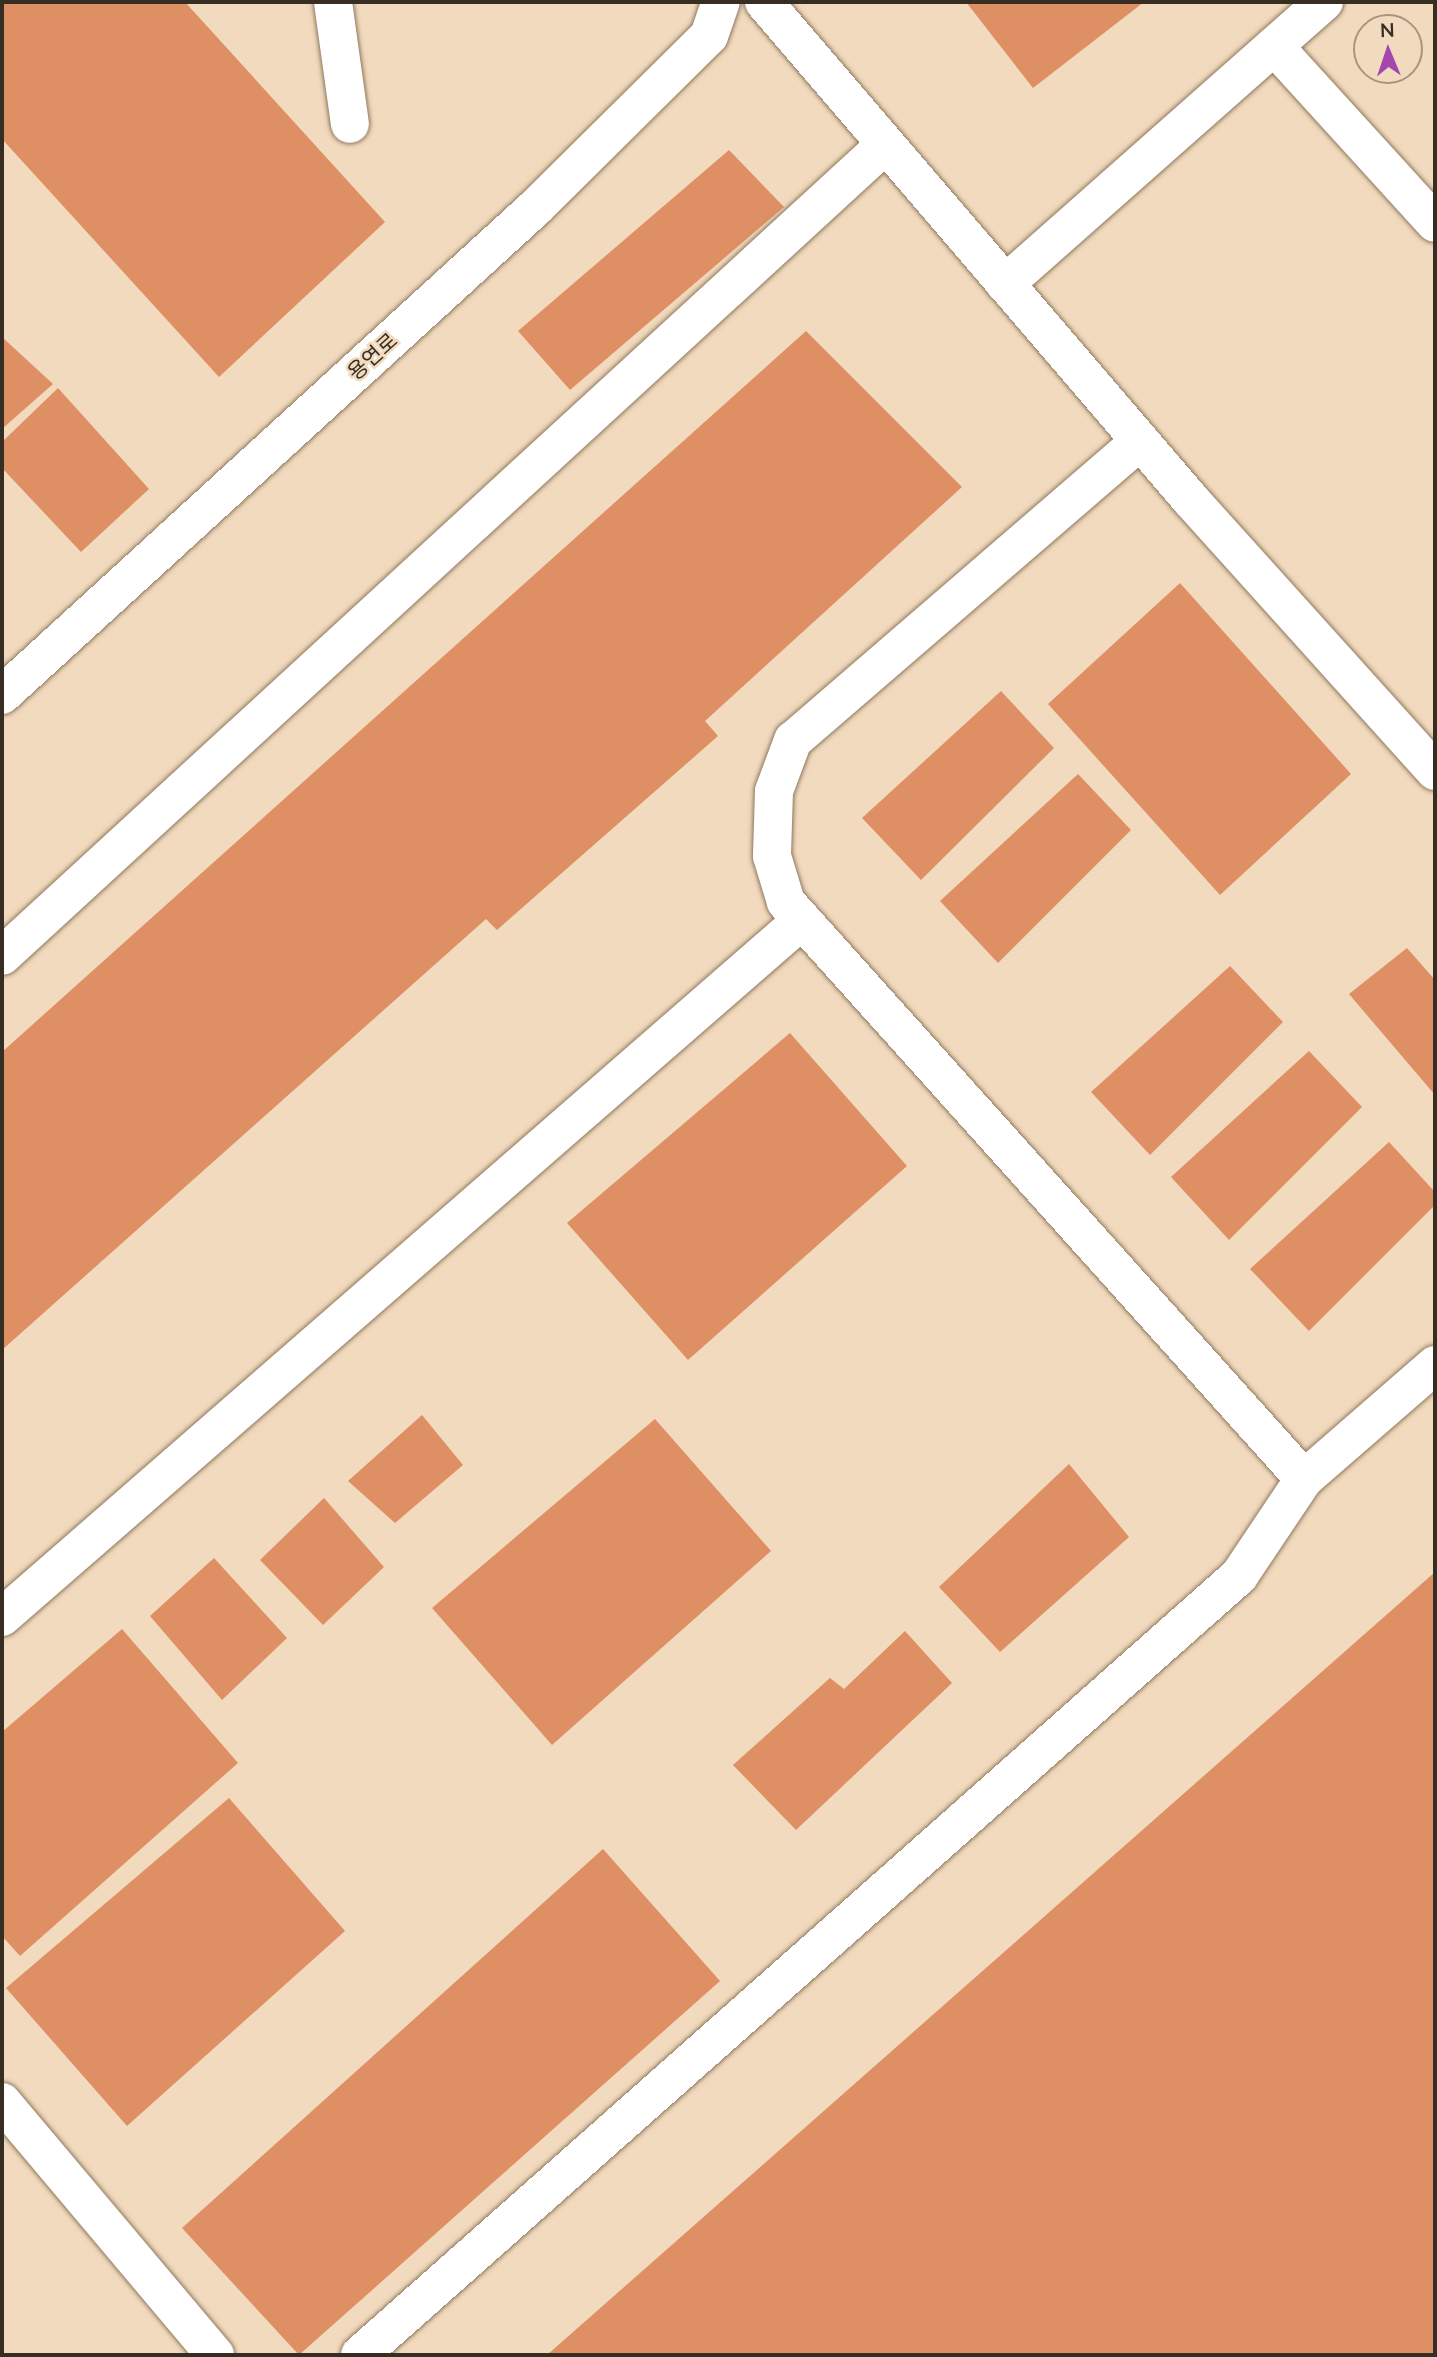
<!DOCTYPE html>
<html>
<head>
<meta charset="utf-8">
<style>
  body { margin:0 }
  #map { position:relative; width:1437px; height:2357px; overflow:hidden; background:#f2dabe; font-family:Lato,"Noto Sans KR",sans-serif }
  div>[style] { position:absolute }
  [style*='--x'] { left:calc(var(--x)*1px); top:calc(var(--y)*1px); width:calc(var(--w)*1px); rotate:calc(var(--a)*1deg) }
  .building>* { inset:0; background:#de8f64 }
  .roads { filter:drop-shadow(0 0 2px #8f795f) drop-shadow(0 0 2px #8f795f) }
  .minor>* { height:38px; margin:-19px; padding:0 19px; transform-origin:19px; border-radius:19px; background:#fff }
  span { translate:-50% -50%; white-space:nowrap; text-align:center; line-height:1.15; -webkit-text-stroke:5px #f2dabe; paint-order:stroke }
  .street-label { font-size:21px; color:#372e23 }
  .frame { position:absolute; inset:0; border:4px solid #372e23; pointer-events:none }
  .north { position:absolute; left:1353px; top:14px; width:70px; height:70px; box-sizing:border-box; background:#f2dabe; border:2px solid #a79580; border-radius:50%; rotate:358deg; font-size:19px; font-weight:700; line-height:28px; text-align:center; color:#372e23 }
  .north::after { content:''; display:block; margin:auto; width:24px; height:32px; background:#a546af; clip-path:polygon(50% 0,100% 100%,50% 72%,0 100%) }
</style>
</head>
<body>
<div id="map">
  <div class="building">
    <div style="clip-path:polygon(2px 2px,185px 2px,385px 222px,219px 377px,2px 139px)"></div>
    <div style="clip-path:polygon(966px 2px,1144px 2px,1033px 88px)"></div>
    <div style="clip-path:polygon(729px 150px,784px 207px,570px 390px,518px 331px)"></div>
    <div style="clip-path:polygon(806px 331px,962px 487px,705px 721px,718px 736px,497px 930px,486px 919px,2px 1350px,2px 1052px)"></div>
    <div style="clip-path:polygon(2px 337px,53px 384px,2px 429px)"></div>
    <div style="clip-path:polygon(58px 388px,149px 489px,81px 552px,2px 468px,2px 442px)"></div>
    <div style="clip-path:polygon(1180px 583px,1351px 774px,1220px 895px,1048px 704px)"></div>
    <div style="clip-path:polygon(1001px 691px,1054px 748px,921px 880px,862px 818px)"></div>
    <div style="clip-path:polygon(1078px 774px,1131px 830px,998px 963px,940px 901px)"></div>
    <div style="clip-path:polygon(1407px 948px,1435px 980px,1435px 1095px,1349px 994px)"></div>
    <div style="clip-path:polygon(1230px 966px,1283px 1022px,1150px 1155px,1091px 1092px)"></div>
    <div style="clip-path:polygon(790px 1033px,907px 1166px,688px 1360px,567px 1223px)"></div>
    <div style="clip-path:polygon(1309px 1051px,1362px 1107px,1229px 1240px,1171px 1177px)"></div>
    <div style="clip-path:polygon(1389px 1142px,1435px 1192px,1435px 1205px,1309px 1331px,1250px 1269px)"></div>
    <div style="clip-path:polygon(422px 1415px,463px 1465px,395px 1523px,348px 1481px)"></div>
    <div style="clip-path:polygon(655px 1419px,771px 1551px,552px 1745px,432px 1608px)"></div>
    <div style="clip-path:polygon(1069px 1464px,1129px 1537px,1000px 1652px,939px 1587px)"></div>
    <div style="clip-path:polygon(324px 1498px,384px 1567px,323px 1625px,260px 1560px)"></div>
    <div style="clip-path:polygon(214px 1558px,287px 1638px,222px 1700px,150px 1616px)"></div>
    <div style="clip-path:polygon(1435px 1572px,1435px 2355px,547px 2355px)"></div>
    <div style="clip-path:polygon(122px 1629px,238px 1763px,20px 1956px,2px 1936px,2px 1732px)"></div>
    <div style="clip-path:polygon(905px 1631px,952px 1683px,796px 1830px,733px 1765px,830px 1678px,844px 1689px)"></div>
    <div style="clip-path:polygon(229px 1798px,345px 1931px,127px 2126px,6px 1988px)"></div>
    <div style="clip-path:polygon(603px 1849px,720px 1981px,299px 2355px,182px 2228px)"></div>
  </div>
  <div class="roads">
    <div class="minor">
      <div style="--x:333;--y:2;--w:123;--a:82.1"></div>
      <div style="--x:764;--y:2;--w:655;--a:49.4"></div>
      <div style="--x:1190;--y:499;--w:366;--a:48"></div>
      <div style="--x:1274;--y:46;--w:239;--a:47.7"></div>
      <div style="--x:1005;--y:284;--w:426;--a:-41.5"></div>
      <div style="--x:1140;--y:441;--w:458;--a:139.2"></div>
      <div style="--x:793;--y:740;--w:54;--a:110.4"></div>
      <div style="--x:774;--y:791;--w:65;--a:91.8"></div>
      <div style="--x:772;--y:856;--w:48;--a:73.1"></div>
      <div style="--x:786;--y:902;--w:775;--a:48.08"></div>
      <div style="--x:1304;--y:1479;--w:174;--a:-41"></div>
      <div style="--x:2;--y:695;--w:723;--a:-42.42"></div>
      <div style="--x:536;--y:207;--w:243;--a:-44.7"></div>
      <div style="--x:709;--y:36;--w:36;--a:-71"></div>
      <div style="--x:2;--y:956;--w:1200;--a:-42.57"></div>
      <div style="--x:2;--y:1617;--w:1061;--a:-41.06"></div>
      <div style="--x:2;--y:2102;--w:331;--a:49.9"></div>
      <div style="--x:360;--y:2355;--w:1175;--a:-41.55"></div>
      <div style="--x:1239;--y:1576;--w:117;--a:-56.2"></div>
    </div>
  </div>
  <div class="street-label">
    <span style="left:372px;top:356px;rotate:-42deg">용연로</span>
  </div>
  <div class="frame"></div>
  <div class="north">N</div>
</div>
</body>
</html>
